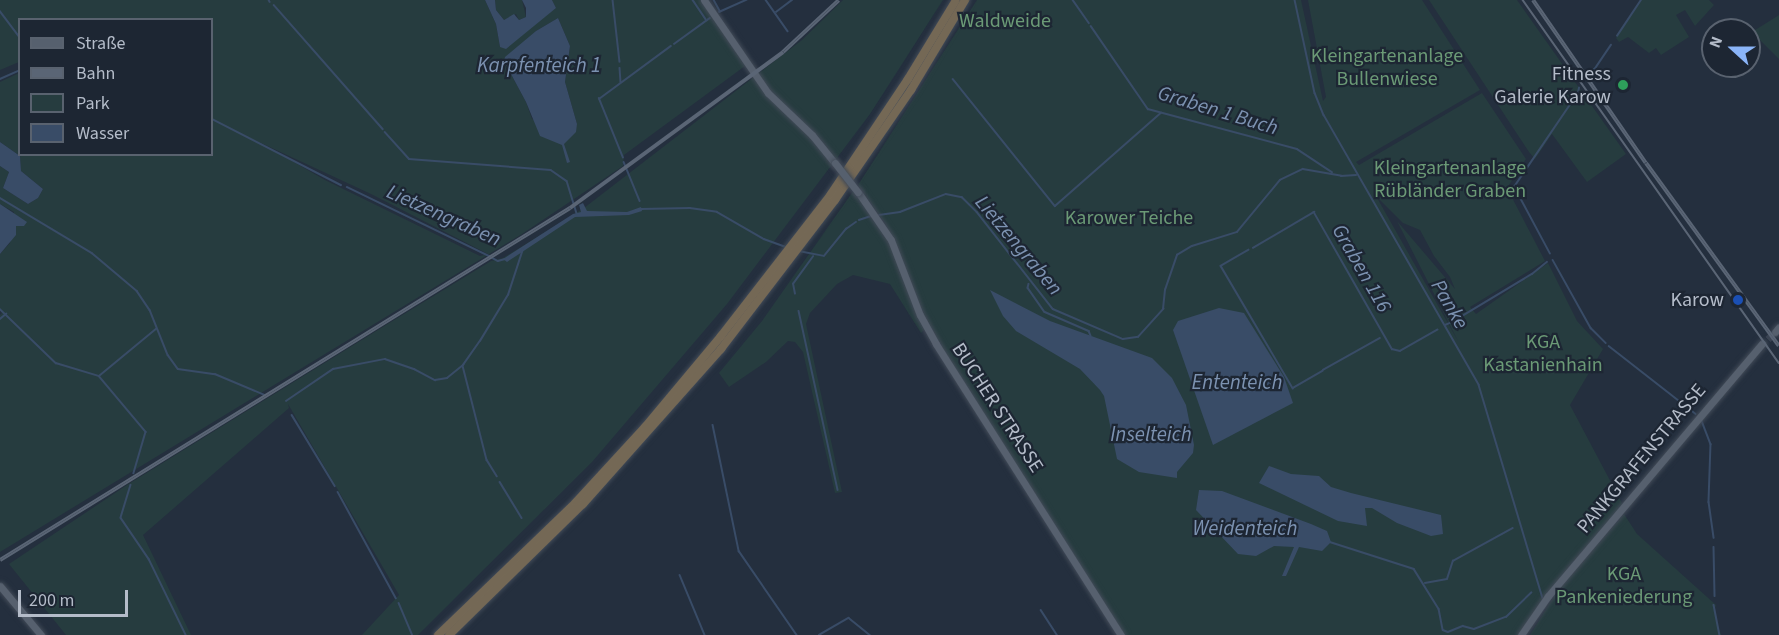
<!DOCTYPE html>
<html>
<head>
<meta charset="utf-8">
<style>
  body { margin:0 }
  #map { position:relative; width:1779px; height:635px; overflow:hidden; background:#242f3e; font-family:"Source Sans 3",sans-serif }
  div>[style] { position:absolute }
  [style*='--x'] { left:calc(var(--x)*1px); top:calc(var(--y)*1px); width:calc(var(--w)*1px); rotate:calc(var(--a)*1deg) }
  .green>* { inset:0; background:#263c3f }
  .water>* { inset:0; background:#394c67 }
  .stream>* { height:1.5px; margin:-0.75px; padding:0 0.75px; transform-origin:0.75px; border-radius:0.75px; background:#394c67 }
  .major-tunnel>* { height:7px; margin-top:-3.5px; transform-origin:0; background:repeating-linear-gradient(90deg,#3a4453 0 7px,transparent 0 10.5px) }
  .roads { filter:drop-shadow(0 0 2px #414a57) drop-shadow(0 0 2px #414a57) }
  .major>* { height:7px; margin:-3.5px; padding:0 3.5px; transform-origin:3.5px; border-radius:3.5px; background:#56606e }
  .highway>* { height:8px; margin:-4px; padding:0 4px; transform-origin:4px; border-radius:4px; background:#746855 }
  .tram>* { height:1.5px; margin:-0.75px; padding:0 0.75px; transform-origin:0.75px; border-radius:0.75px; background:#5a6575 }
  .rail>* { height:4px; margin-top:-2px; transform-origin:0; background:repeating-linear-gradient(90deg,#1d2633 0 4.5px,#5a6575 0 9px); box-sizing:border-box; border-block:2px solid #5a6575 }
  .bridges { filter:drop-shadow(0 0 2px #414a57) drop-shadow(0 0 2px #414a57) }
  .major-bridge>* { height:7px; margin:-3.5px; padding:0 3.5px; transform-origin:3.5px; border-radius:3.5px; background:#56606e }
  .dots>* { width:16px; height:16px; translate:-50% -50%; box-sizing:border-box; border:3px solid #1d2633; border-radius:50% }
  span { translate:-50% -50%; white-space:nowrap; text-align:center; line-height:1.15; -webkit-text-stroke:4.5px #1d2633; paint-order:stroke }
  .park-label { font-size:20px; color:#6b9a76 }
  .poi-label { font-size:20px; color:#b4bcc9 }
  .right { translate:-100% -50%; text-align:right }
  .street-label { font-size:20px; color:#b4bcc9 }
  .water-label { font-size:21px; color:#7c92b1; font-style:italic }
  .legend { position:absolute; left:18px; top:18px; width:195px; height:138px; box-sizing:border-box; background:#1d2633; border:2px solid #59626f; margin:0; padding:8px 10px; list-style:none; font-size:18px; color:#b4bcc9 }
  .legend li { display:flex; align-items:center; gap:12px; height:30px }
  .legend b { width:30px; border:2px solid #59626f }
  .north { position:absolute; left:1701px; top:18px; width:60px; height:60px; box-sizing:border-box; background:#1d2633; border:2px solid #59626f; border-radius:50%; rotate:291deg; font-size:16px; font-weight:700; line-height:24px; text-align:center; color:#b4bcc9 }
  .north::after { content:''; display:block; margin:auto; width:21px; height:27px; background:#8ab4f8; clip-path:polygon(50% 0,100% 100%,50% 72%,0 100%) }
  .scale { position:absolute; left:18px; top:590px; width:110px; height:27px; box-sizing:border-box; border:3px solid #b4bcc9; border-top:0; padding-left:8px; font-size:18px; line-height:21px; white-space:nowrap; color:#b4bcc9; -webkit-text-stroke:4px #1d2633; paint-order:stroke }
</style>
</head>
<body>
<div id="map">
  <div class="green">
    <div style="clip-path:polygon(evenodd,0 0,485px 0,496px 24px,500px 47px,556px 8px,552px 0,703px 0,745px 66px,624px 155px,623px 166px,522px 234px,0 552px,0 315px,2px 313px,0 310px,0 254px,10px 243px,14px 212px,0 204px,0 166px,9px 172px,3px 188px,28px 204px,38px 198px,43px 189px,21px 171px,20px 156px,0 142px,0 82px,19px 73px,20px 154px,212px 154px,212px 20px,20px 20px,19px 62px,0 70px,0 0,558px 18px,570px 46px,565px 82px,577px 124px,575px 128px,532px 119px,526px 102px,504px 61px,536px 31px,558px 18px,0 0,259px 142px,371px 194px,488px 254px,480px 256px,325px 180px,259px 142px)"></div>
    <div style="clip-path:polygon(495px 0,522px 0,526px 17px,519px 20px,516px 14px,504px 20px,496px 10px)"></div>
    <div style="clip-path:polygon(843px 0,943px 0,870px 114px,727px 304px,592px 462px,418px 635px,362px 635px,399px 595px,288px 404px,289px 408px,143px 535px,191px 635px,66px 635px,9px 564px,127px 485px,386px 325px,491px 261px,503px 258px,584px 208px,802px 40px)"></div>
    <div style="clip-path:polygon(evenodd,977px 0,1301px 0,1323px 101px,1326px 97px,1308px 0,1422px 0,1480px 90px,1356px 162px,1359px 165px,1482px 93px,1526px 159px,1507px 188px,1545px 261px,1470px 307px,1476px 314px,1548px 263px,1577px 321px,1603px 349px,1570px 405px,1623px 505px,1518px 635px,1123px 635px,923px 317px,898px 248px,885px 223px,858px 185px,977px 0,1376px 196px,1403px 223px,1420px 230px,1434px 256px,1450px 277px,1455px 289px,1397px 221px,1458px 341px,1376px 196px)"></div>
    <div style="clip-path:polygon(1429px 0,1517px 0,1626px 154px,1587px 182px,1552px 134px,1535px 159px,1529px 152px)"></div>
    <div style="clip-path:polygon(1642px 0,1709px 0,1714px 5px,1695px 26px,1685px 10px,1676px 15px,1689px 37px,1661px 55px,1656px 48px,1649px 53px,1628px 37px,1619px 42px,1616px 38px)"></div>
    <div style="clip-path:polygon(1779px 15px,1779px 59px,1752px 32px)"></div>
    <div style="clip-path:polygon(854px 190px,882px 229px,894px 253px,924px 330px,921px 333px,890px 284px,853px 275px,837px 284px,810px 313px,806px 324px,842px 492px,835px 493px,803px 352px,795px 342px,788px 341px,766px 362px,729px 387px,719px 373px,762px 321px)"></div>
    <div style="clip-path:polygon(1624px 514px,1637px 534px,1716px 605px,1714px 611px,1721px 635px,1530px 635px,1558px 590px)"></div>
  </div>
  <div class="water">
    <div style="clip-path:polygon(485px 0,495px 0,496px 10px,504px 20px,514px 14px,519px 20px,526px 17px,526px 8px,522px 0,552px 0,556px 8px,506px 49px,500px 47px,496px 24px)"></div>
    <div style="clip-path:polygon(558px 18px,570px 46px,565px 82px,577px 124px,576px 132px,564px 144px,570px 162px,567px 163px,562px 145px,540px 136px,526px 102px,504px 61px,505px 57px,536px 31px)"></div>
    <div style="clip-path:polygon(0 142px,20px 156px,21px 171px,43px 189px,38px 198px,28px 204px,3px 188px,9px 172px,0 166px)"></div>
    <div style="clip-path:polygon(583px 203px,587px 211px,627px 212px,641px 207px,642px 211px,629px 215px,575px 217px,507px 262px,503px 259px,573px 214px,581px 212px,579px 205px)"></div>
    <div style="clip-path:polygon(0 204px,27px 222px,24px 226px,16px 226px,16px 235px,0 254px)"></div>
    <div style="clip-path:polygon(990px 290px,1050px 321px,1152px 358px,1172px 378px,1186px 405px,1194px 445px,1193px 453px,1177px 472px,1177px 478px,1139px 472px,1117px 459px,1104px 396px,1100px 390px,1080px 369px,1016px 331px,1003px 316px)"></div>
    <div style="clip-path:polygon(1219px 308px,1244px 313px,1284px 377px,1293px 403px,1213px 445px,1173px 330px,1178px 321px)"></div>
    <div style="clip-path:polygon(1269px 466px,1291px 474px,1319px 476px,1331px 487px,1351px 493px,1441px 515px,1443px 534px,1431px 536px,1397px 523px,1372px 508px,1365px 508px,1367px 526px,1338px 521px,1259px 483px)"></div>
    <div style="clip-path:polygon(1199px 490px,1222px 491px,1311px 524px,1327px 531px,1331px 542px,1322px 551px,1299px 547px,1286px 576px,1282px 576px,1294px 547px,1274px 546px,1256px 556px,1238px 554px,1196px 510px)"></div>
  </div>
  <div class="stream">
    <div style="--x:269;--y:0;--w:2;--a:63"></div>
    <div style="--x:613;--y:0;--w:62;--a:83.6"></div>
    <div style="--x:693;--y:0;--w:23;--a:56"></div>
    <div style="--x:714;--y:0;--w:13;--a:61"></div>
    <div style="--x:766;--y:0;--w:38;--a:55"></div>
    <div style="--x:1073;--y:0;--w:28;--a:55"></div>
    <div style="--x:1295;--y:0;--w:95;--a:77.9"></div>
    <div style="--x:1315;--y:93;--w:24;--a:68"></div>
    <div style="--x:1324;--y:115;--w:311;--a:60.1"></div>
    <div style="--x:1479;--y:385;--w:222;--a:73.3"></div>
    <div style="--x:274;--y:5;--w:165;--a:48.7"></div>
    <div style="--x:0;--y:11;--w:34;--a:53"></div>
    <div style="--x:719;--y:12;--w:30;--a:-24"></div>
    <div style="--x:776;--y:12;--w:20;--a:-37"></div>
    <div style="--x:1091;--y:26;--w:101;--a:55.5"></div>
    <div style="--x:1148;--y:109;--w:154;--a:15"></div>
    <div style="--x:1297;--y:149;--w:42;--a:33.3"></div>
    <div style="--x:1617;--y:36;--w:43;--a:-56.3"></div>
    <div style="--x:674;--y:44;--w:44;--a:-35.8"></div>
    <div style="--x:620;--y:68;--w:14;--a:86"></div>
    <div style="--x:1597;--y:75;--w:6;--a:-121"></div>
    <div style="--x:1594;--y:70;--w:30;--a:-56"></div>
    <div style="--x:0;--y:79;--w:22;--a:-24"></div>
    <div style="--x:953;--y:79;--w:163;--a:51.2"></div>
    <div style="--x:1055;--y:206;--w:141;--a:-41.3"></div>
    <div style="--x:212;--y:119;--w:145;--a:27.1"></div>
    <div style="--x:385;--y:132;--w:36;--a:48"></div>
    <div style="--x:409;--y:159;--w:142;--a:4.4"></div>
    <div style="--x:551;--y:170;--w:19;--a:35"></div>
    <div style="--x:567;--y:181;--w:34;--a:73"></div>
    <div style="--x:623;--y:158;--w:64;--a:-112.1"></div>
    <div style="--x:599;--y:99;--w:89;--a:-36.4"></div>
    <div style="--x:624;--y:162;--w:42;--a:67.7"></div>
    <div style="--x:347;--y:187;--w:158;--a:25.9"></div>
    <div style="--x:489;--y:256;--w:10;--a:29"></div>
    <div style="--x:498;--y:261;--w:7;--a:-16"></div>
    <div style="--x:0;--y:198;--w:107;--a:30.9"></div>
    <div style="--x:92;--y:253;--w:59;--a:40.2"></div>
    <div style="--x:137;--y:291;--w:23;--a:56"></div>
    <div style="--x:150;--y:310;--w:48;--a:68.2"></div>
    <div style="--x:168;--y:355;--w:17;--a:54"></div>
    <div style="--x:178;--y:369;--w:37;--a:8"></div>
    <div style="--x:215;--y:374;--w:54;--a:22.8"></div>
    <div style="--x:641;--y:209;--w:49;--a:-1.2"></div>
    <div style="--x:690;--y:208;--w:27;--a:8"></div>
    <div style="--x:717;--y:212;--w:54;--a:29.9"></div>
    <div style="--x:764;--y:239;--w:23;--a:20"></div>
    <div style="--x:879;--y:215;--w:21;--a:-8"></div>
    <div style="--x:900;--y:212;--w:49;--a:-21.4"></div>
    <div style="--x:946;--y:194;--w:16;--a:11"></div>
    <div style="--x:962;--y:197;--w:21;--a:45"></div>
    <div style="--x:977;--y:212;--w:123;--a:51.9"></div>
    <div style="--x:1053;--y:309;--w:76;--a:23.2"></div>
    <div style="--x:1123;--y:339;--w:15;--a:-8"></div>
    <div style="--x:1138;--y:337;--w:38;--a:-48"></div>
    <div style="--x:1163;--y:309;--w:19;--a:-84"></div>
    <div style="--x:1165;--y:290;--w:37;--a:-71"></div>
    <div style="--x:1177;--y:255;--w:17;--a:-31"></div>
    <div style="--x:1192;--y:246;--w:47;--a:-17.3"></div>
    <div style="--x:1237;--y:232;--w:67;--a:-50.4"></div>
    <div style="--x:1280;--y:180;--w:25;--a:-26"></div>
    <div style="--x:1303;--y:169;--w:39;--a:10"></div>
    <div style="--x:1341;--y:176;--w:15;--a:-4"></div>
    <div style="--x:859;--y:220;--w:13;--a:-18"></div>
    <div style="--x:1253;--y:248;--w:71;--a:-30.5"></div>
    <div style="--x:1314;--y:212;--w:158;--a:60.3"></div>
    <div style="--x:1392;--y:349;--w:8;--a:14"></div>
    <div style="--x:1400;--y:351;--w:43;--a:-29.6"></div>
    <div style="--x:1249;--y:250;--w:32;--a:150"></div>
    <div style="--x:1221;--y:266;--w:142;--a:59.5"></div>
    <div style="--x:1293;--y:388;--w:34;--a:-30"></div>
    <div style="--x:799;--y:251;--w:25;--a:11"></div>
    <div style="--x:824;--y:256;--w:35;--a:-51"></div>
    <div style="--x:846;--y:229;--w:12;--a:-35"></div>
    <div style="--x:1550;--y:254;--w:76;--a:-118.2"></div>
    <div style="--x:1514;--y:187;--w:114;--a:-55.8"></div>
    <div style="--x:1578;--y:93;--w:5;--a:-79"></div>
    <div style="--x:1553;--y:260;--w:78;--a:60.8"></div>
    <div style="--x:1591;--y:328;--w:21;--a:45"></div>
    <div style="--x:1029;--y:284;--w:4;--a:104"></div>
    <div style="--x:1028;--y:288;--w:29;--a:55"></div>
    <div style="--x:1045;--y:312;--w:48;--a:23.4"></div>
    <div style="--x:1089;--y:331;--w:5;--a:68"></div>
    <div style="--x:795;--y:294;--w:10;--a:-101"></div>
    <div style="--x:793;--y:284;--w:34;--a:-54"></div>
    <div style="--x:0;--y:309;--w:78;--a:44"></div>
    <div style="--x:56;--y:363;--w:45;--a:16.8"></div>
    <div style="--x:99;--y:376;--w:74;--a:-39.5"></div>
    <div style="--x:799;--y:311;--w:183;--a:77.7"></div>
    <div style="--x:0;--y:319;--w:8;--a:-40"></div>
    <div style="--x:1454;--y:321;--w:91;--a:-31.1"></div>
    <div style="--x:1532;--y:274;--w:19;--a:-39"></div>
    <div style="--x:1445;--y:325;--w:5;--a:-22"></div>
    <div style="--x:1609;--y:346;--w:110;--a:38"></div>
    <div style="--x:463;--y:366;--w:97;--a:75.7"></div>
    <div style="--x:487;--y:460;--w:19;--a:58"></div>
    <div style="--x:1323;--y:370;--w:65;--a:-29.3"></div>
    <div style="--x:99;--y:376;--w:73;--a:50"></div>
    <div style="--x:146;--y:432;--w:43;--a:106.3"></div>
    <div style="--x:286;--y:401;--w:57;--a:-34.2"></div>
    <div style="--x:333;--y:369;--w:53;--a:-10.9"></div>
    <div style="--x:385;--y:359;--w:31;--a:19"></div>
    <div style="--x:414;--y:369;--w:24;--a:28"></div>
    <div style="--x:435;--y:380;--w:12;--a:-9"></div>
    <div style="--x:447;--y:378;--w:21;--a:-39"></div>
    <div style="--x:463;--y:365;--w:29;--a:-55"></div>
    <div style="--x:480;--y:341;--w:54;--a:-58.7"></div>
    <div style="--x:508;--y:295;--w:48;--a:-71.9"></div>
    <div style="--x:292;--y:415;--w:83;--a:58.8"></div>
    <div style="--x:1702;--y:421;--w:25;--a:69"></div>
    <div style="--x:1711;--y:444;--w:58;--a:92"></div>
    <div style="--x:1709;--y:502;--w:36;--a:82"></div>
    <div style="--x:713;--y:425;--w:129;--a:78.3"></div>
    <div style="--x:739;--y:551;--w:102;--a:55.4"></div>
    <div style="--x:500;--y:482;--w:42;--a:58.6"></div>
    <div style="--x:131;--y:485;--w:34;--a:107"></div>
    <div style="--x:121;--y:518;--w:50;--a:55.7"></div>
    <div style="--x:149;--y:559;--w:85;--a:64"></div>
    <div style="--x:338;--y:492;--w:121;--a:61.3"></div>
    <div style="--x:1330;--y:542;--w:88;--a:17.8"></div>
    <div style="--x:1414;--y:569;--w:47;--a:58"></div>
    <div style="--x:1439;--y:609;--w:21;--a:79"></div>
    <div style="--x:1443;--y:630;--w:5;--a:22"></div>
    <div style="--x:1448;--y:632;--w:16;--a:-22"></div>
    <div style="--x:1463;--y:626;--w:11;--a:15"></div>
    <div style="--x:1474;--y:629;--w:34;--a:-21"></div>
    <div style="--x:1506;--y:617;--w:35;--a:-44"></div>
    <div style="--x:1714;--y:547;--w:49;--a:88.8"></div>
    <div style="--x:680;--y:575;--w:65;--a:67.4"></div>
    <div style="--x:1425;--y:583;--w:22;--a:-10"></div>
    <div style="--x:1447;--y:579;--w:19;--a:-72"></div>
    <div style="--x:1453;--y:561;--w:68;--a:-28.8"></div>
    <div style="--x:399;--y:603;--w:34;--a:67"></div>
    <div style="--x:1714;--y:605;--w:31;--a:79"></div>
    <div style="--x:1041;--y:610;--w:30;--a:57"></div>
    <div style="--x:819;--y:635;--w:34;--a:-30"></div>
    <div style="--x:849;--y:618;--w:27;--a:39"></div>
  </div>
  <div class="major-tunnel">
    <div style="--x:1768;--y:339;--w:10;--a:-45"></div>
  </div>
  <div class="roads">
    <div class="major">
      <div style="--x:704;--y:0;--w:113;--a:55.5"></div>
      <div style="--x:768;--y:93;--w:61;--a:43.7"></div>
      <div style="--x:812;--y:135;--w:36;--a:51"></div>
      <div style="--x:858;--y:192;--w:58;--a:55.5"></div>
      <div style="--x:891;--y:240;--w:80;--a:68.9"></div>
      <div style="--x:920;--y:315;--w:33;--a:61"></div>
      <div style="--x:936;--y:344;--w:345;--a:57.6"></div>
      <div style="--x:1775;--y:332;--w:6;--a:-51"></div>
      <div style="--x:0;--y:586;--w:64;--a:50.1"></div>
      <div style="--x:1521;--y:635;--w:47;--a:-55.3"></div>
      <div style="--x:1548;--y:596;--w:331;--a:-49.7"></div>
    </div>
    <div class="highway">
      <div style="--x:438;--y:635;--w:192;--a:-43.9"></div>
      <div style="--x:576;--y:502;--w:102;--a:-47.4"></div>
      <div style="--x:645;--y:427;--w:119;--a:-50.1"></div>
      <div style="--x:721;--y:336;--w:180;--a:-52.2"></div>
      <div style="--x:831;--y:194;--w:138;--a:-56.2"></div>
      <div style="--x:908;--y:79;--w:92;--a:-58.7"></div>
      <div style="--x:449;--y:635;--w:187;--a:-44.4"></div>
      <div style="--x:583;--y:504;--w:208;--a:-48.3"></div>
      <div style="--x:721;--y:349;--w:188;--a:-52.6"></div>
      <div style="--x:835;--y:200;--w:134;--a:-55.4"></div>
      <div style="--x:911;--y:90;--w:105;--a:-59"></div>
    </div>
  </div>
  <div class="tram">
    <div style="--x:1523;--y:0;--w:444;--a:54.8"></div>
  </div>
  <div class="rail">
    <div style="--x:1533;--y:0;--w:198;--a:55.3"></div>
    <div style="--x:1646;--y:163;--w:226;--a:54"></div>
    <div style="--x:0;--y:560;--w:670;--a:-31.7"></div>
    <div style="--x:570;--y:208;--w:264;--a:-36.2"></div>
    <div style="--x:783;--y:52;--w:76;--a:-42.9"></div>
  </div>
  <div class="bridges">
    <div class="major-bridge">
      <div style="--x:835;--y:163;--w:37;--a:52"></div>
    </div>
  </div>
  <div class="dots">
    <div style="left:1623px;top:85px;background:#2e9e5b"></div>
    <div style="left:1738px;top:300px;background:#1a4fb4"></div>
  </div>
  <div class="park-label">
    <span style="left:1005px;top:21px">Waldweide</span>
    <span style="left:1387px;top:68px">Kleingartenanlage<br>Bullenwiese</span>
    <span style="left:1450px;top:180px">Kleingartenanlage<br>Rübländer Graben</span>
    <span style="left:1129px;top:218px">Karower Teiche</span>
    <span style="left:1543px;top:354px">KGA<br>Kastanienhain</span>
    <span style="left:1624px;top:586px">KGA<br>Pankeniederung</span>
  </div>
  <div class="poi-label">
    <span class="right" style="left:1611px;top:86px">Fitness<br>Galerie Karow</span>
    <span class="right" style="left:1724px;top:300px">Karow</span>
  </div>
  <div class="street-label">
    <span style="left:997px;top:408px;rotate:57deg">BUCHER STRASSE</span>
    <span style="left:1642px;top:459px;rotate:-50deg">PANKGRAFENSTRASSE</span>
  </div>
  <div class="water-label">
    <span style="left:539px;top:65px">Karpfenteich 1</span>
    <span style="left:1218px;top:110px;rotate:17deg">Graben 1 Buch</span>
    <span style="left:444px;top:215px;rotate:24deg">Lietzengraben</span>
    <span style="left:1019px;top:245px;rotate:50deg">Lietzengraben</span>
    <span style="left:1362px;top:268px;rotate:60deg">Graben 116</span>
    <span style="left:1450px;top:304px;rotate:60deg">Panke</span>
    <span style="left:1237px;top:382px">Ententeich</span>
    <span style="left:1151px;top:434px">Inselteich</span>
    <span style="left:1245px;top:528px">Weidenteich</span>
  </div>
  <ul class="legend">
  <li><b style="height:8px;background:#56606e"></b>Straße</li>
  <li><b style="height:8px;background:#5a6575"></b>Bahn</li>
  <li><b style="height:16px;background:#263c3f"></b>Park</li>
  <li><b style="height:16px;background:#394c67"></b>Wasser</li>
  </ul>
  <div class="north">N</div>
  <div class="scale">200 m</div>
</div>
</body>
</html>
